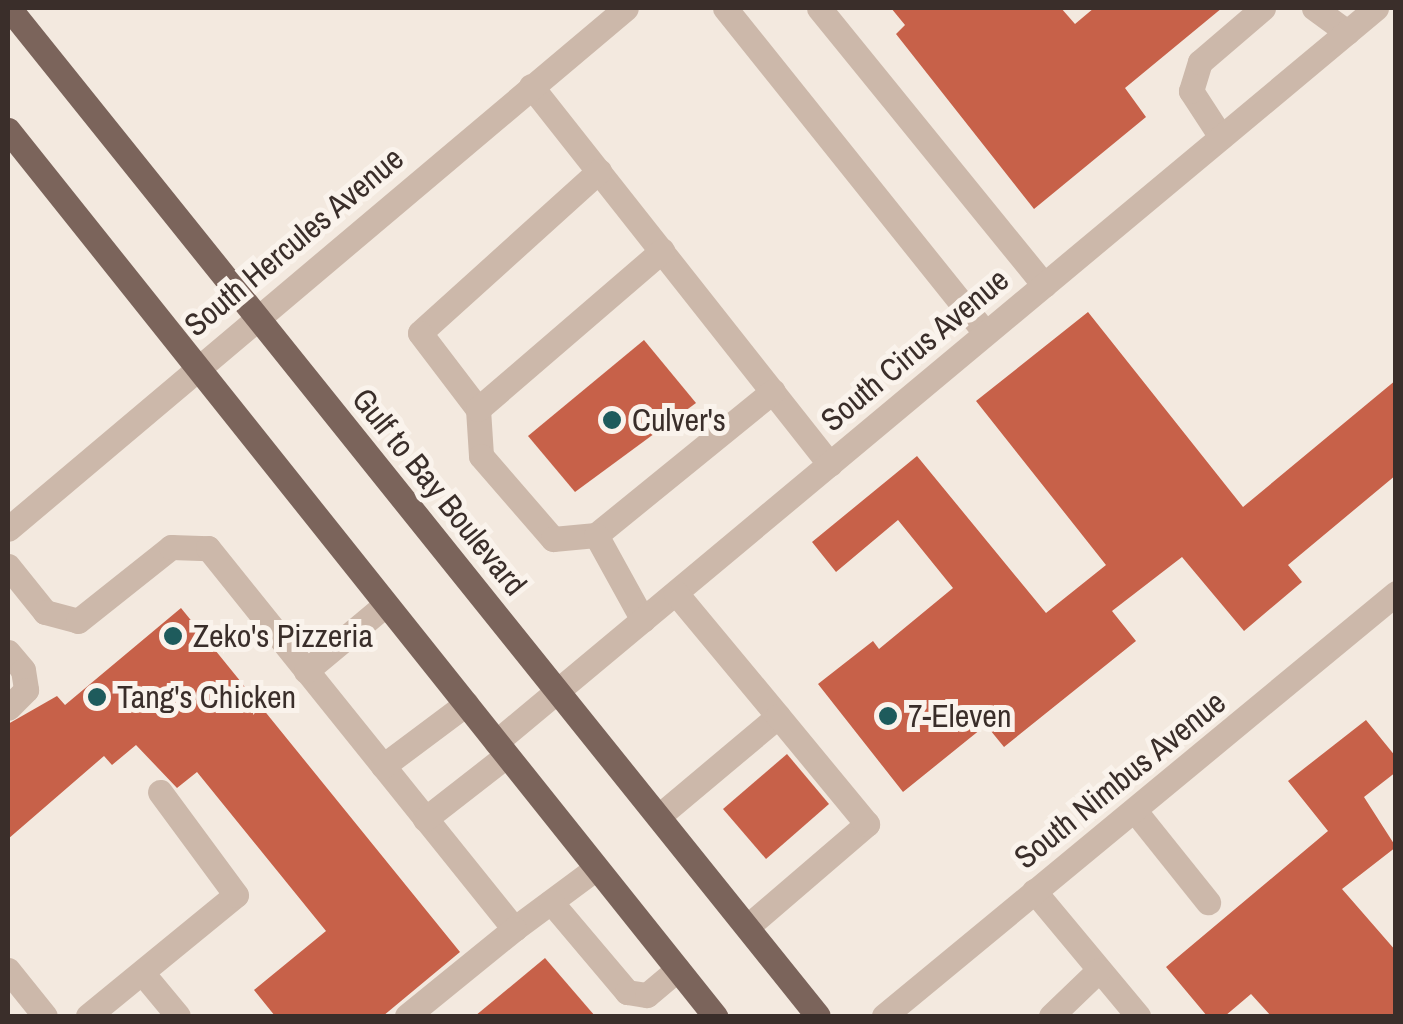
<!DOCTYPE html>
<html>
<head>
<meta charset="utf-8">
<style>
  body { margin:0 }
  #map { position:relative; width:1403px; height:1024px; overflow:hidden; background:#f3e9df; font-family:"Archivo Narrow",sans-serif }
  div>[style] { position:absolute }
  [style*='--x'] { left:calc(var(--x)*1px); top:calc(var(--y)*1px); width:calc(var(--w)*1px); rotate:calc(var(--a)*1deg) }
  .building>* { inset:0; background:#c76149 }
  .minor>* { height:25px; margin:-12.5px; padding:0 12.5px; transform-origin:12.5px; border-radius:12.5px; background:#ccb8aa }
  .major>* { height:25px; margin:-12.5px; padding:0 12.5px; transform-origin:12.5px; border-radius:12.5px; background:#7b645b }
  .dots>* { width:28px; height:28px; translate:-50% -50%; box-sizing:border-box; border:5px solid #faf3ec; border-radius:50% }
  span { translate:-50% -50%; white-space:nowrap; text-align:center; line-height:1.15; -webkit-text-stroke:10px #faf3ec; paint-order:stroke }
  .street-label { font-size:32px; color:#3a2e2a }
  .poi-label { font-size:32px; color:#3a2e2a }
  .left { translate:0 -50%; text-align:left }
  .frame { position:absolute; inset:0; border:10px solid #3a2e2a; pointer-events:none }
</style>
</head>
<body>
<div id="map">
  <div class="building">
    <div style="clip-path:polygon(891px 8px,1061px 8px,1075px 24px,1094px 8px,1222px 8px,1125px 88px,1146px 117px,1034px 209px,896px 34px,905px 25px)"></div>
    <div style="clip-path:polygon(1088px 312px,1243px 507px,1396px 380px,1396px 475px,1288px 565px,1302px 582px,1244px 631px,1182px 557px,1112px 611px,1136px 641px,1004px 747px,986px 725px,903px 792px,818px 684px,873px 641px,879px 649px,953px 588px,898px 520px,836px 572px,812px 542px,917px 456px,1046px 613px,1106px 565px,976px 401px)"></div>
    <div style="clip-path:polygon(644px 340px,696px 403px,575px 492px,528px 436px)"></div>
    <div style="clip-path:polygon(181px 608px,460px 952px,383px 1016px,275px 1016px,254px 990px,326px 931px,197px 772px,177px 788px,136px 745px,112px 765px,104px 756px,8px 839px,8px 724px,57px 696px,65px 705px)"></div>
    <div style="clip-path:polygon(1366px 720px,1396px 757px,1396px 772px,1364px 797px,1396px 847px,1342px 889px,1396px 951px,1396px 1016px,1271px 1016px,1251px 994px,1225px 1016px,1207px 1016px,1166px 967px,1328px 831px,1288px 781px)"></div>
    <div style="clip-path:polygon(787px 754px,829px 804px,766px 859px,723px 809px)"></div>
    <div style="clip-path:polygon(545px 958px,595px 1016px,475px 1016px)"></div>
  </div>
  <div class="minor">
    <div style="--x:725;--y:8;--w:416;--a:51.3"></div>
    <div style="--x:819;--y:8;--w:357;--a:50.9"></div>
    <div style="--x:1314;--y:8;--w:41;--a:36"></div>
    <div style="--x:531;--y:86;--w:482;--a:51.7"></div>
    <div style="--x:1221;--y:137;--w:55;--a:-123.1"></div>
    <div style="--x:1191;--y:91;--w:30;--a:-73"></div>
    <div style="--x:1200;--y:62;--w:83;--a:-40.6"></div>
    <div style="--x:599;--y:171;--w:241;--a:137.9"></div>
    <div style="--x:420;--y:333;--w:96;--a:52.7"></div>
    <div style="--x:478;--y:409;--w:47;--a:86.3"></div>
    <div style="--x:481;--y:456;--w:110;--a:49.1"></div>
    <div style="--x:553;--y:539;--w:43;--a:-5.3"></div>
    <div style="--x:596;--y:535;--w:228;--a:-39.1"></div>
    <div style="--x:478;--y:409;--w:243;--a:-40.7"></div>
    <div style="--x:8;--y:529;--w:808;--a:-40.13"></div>
    <div style="--x:596;--y:535;--w:97;--a:61.1"></div>
    <div style="--x:8;--y:566;--w:59;--a:51.2"></div>
    <div style="--x:45;--y:612;--w:34;--a:15"></div>
    <div style="--x:78;--y:621;--w:119;--a:-38.5"></div>
    <div style="--x:171;--y:547;--w:37;--a:2"></div>
    <div style="--x:208;--y:548;--w:489;--a:51.2"></div>
    <div style="--x:514;--y:929;--w:102;--a:-36.6"></div>
    <div style="--x:8;--y:652;--w:23;--a:50"></div>
    <div style="--x:23;--y:670;--w:20;--a:81"></div>
    <div style="--x:26;--y:690;--w:25;--a:135"></div>
    <div style="--x:306;--y:671;--w:104;--a:-39.9"></div>
    <div style="--x:496;--y:742;--w:1146;--a:-39.83"></div>
    <div style="--x:383;--y:766;--w:104;--a:-36.8"></div>
    <div style="--x:1135;--y:811;--w:117;--a:51.3"></div>
    <div style="--x:659;--y:816;--w:155;--a:-40"></div>
    <div style="--x:778;--y:716;--w:160;--a:-129.7"></div>
    <div style="--x:425;--y:819;--w:103;--a:-37.9"></div>
    <div style="--x:1034;--y:891;--w:163;--a:50.2"></div>
    <div style="--x:551;--y:902;--w:118;--a:49.8"></div>
    <div style="--x:627;--y:992;--w:20;--a:9"></div>
    <div style="--x:647;--y:995;--w:40;--a:-40"></div>
    <div style="--x:748;--y:926;--w:157;--a:-40.6"></div>
    <div style="--x:867;--y:824;--w:140;--a:-129.5"></div>
    <div style="--x:8;--y:970;--w:59;--a:51.2"></div>
    <div style="--x:144;--y:975;--w:53;--a:50.3"></div>
    <div style="--x:88;--y:1016;--w:191;--a:-39.3"></div>
    <div style="--x:236;--y:895;--w:128;--a:-126.4"></div>
    <div style="--x:407;--y:1016;--w:138;--a:-39.1"></div>
    <div style="--x:884;--y:1016;--w:664;--a:-39.56"></div>
    <div style="--x:1051;--y:1016;--w:66;--a:-43.8"></div>
  </div>
  <div class="major">
    <div style="--x:9;--y:8;--w:1292;--a:51.25"></div>
    <div style="--x:8;--y:130;--w:1134;--a:51.41"></div>
  </div>
  <div class="dots">
    <div style="left:612px;top:420px;background:#1e5b5c"></div>
    <div style="left:173px;top:636px;background:#1e5b5c"></div>
    <div style="left:97px;top:697px;background:#1e5b5c"></div>
    <div style="left:888px;top:716px;background:#1e5b5c"></div>
  </div>
  <div class="street-label">
    <span style="left:294px;top:242px;rotate:-40deg">South Hercules Avenue</span>
    <span style="left:915px;top:350px;rotate:-40deg">South Cirus Avenue</span>
    <span style="left:439px;top:492px;rotate:51deg">Gulf to Bay Boulevard</span>
    <span style="left:1120px;top:780px;rotate:-39deg">South Nimbus Avenue</span>
  </div>
  <div class="poi-label">
    <span class="left" style="left:632px;top:420px">Culver's</span>
    <span class="left" style="left:193px;top:636px">Zeko's Pizzeria</span>
    <span class="left" style="left:117px;top:697px">Tang's Chicken</span>
    <span class="left" style="left:908px;top:716px">7-Eleven</span>
  </div>
  <div class="frame"></div>
</div>
</body>
</html>
